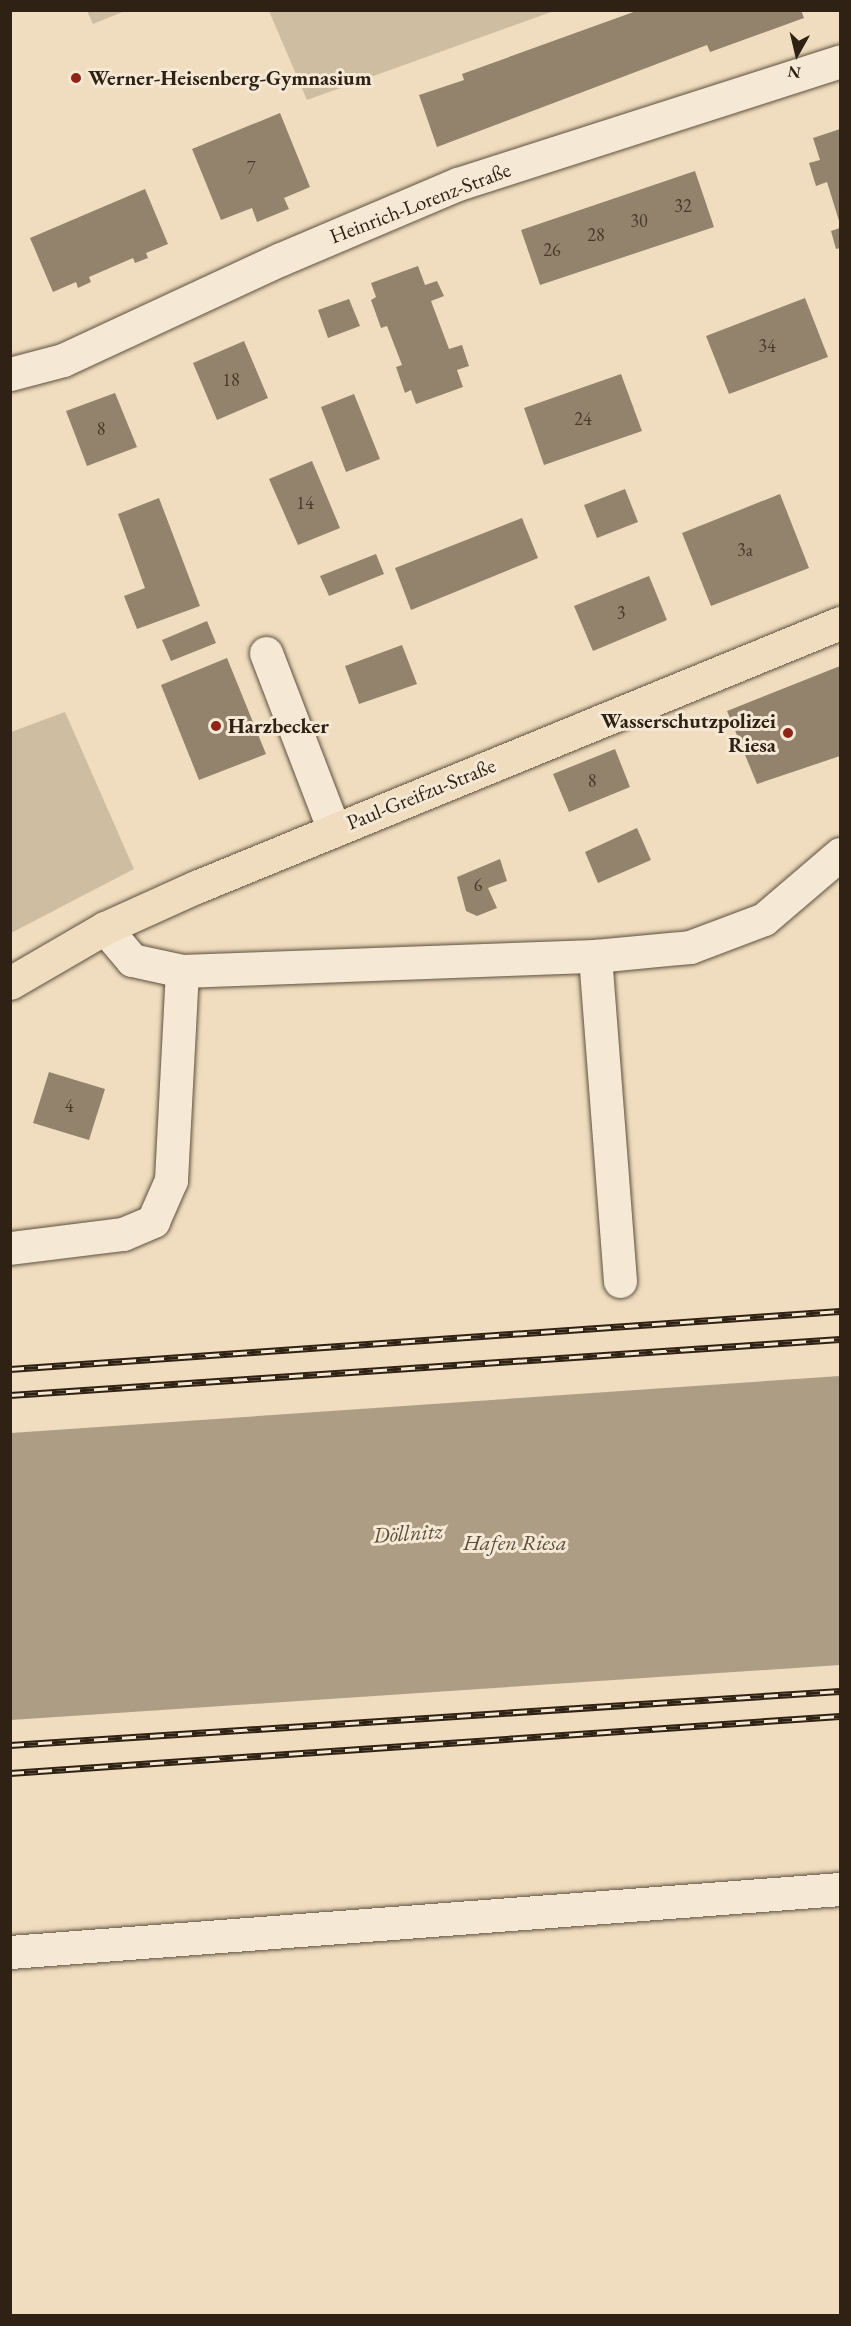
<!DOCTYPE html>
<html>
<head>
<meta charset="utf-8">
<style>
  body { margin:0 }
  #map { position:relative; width:851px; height:2326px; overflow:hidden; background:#f0ddbf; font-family:"EB Garamond",serif }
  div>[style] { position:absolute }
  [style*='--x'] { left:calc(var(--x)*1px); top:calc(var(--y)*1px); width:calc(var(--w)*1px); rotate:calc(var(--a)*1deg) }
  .green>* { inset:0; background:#cfbda2 }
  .water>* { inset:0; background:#ae9d85 }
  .building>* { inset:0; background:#93836d }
  .roads { filter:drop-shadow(0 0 2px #5f513f) drop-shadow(0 0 2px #5f513f) }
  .minor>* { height:33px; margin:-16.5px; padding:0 16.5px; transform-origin:16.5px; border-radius:16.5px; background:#f5e9d5 }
  .major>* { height:33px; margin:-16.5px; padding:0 16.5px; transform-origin:16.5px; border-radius:16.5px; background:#f0ddbf }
  .rail>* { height:7px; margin-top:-3.5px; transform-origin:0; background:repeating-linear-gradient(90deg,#f5e9d5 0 14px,#2f2214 0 28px); box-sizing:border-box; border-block:2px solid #2f2214 }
  .dots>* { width:16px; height:16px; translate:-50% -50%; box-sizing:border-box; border:3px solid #f5e9d5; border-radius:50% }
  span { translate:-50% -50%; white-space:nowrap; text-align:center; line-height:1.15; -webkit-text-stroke:6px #f5e9d5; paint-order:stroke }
  .number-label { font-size:18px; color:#483a2a }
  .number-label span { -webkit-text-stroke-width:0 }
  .poi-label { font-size:21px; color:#2f2214; font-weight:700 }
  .left { translate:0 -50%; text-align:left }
  .right { translate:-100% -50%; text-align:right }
  .street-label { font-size:21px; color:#2f2214 }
  .water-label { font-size:22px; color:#5b4d3c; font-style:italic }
  .frame { position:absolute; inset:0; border:12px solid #2f2214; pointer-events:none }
  .north { position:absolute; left:767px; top:24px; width:60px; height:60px; -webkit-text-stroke:4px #f5e9d5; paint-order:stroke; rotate:188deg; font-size:16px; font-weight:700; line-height:24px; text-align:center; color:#2f2214 }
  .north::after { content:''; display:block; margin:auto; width:21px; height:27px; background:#2f2214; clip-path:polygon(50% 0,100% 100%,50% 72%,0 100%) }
</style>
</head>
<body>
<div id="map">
  <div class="green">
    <div style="clip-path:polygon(87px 11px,125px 11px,93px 24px)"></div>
    <div style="clip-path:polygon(269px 11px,554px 11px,307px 100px)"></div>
    <div style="clip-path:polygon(65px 712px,134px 869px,11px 933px,11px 732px)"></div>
  </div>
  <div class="water">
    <div style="clip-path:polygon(840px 1376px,840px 1665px,11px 1720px,11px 1433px)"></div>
  </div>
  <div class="building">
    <div style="clip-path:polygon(639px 10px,801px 10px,804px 18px,710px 52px,707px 45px,437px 147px,419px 95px,464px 80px,462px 74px)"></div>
    <div style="clip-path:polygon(280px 113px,310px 187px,284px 198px,289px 209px,257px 222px,252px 208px,221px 220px,192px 149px)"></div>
    <div style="clip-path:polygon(840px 129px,840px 224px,827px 182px,816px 186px,809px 163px,820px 160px,813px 138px)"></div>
    <div style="clip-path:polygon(695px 171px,714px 227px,540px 285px,521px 230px)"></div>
    <div style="clip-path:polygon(145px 189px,168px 244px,146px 253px,148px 258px,135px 263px,133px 258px,89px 277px,91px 282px,78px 288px,76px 282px,53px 292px,30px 238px)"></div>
    <div style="clip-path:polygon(840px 228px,840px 248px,836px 249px,831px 231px)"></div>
    <div style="clip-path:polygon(418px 266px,425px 285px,437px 281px,444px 296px,431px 301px,449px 349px,462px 345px,469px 366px,457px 370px,463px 387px,416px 404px,411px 390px,405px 393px,396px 367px,402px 365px,387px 326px,381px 328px,371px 300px,376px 297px,371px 283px)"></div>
    <div style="clip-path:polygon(805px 298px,828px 357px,729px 394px,706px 336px)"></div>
    <div style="clip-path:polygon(349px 299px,360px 326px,328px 338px,318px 310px)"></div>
    <div style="clip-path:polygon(244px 341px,268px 398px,217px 420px,193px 363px)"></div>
    <div style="clip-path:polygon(621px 374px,642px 431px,544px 465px,524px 408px)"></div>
    <div style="clip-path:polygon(115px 393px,137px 447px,87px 466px,66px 411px)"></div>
    <div style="clip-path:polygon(354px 394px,380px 459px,346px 472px,321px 407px)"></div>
    <div style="clip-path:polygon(312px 461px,340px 528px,298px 545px,269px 479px)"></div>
    <div style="clip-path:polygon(625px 489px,638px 522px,597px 538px,584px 505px)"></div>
    <div style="clip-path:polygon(780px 494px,809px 568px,711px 606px,682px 533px)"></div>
    <div style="clip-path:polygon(159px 498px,200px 606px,137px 629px,124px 596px,145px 588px,118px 514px)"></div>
    <div style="clip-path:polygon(522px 518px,538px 558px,411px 610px,395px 568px)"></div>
    <div style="clip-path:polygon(376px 554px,384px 574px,329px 596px,320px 576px)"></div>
    <div style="clip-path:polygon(649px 576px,667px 620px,593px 651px,574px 606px)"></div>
    <div style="clip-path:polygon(207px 621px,216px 643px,171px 661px,162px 640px)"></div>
    <div style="clip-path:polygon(402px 645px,417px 684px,359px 704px,345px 666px)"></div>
    <div style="clip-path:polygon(227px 658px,266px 754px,199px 780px,161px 685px)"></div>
    <div style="clip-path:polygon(840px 666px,840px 756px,757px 784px,727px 711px)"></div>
    <div style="clip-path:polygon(615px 749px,630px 787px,569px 812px,553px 774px)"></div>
    <div style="clip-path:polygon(637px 828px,651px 860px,598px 883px,585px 852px)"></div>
    <div style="clip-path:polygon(500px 859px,507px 881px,488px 888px,497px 908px,477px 916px,466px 911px,457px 877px)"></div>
    <div style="clip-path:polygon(49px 1072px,105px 1089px,89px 1140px,33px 1123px)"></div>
  </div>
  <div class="roads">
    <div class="minor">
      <div style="--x:10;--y:374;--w:55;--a:-14.8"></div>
      <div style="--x:63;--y:360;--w:240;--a:-24.9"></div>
      <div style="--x:281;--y:259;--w:192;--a:-23"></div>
      <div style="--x:458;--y:184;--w:401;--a:-17.8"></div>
      <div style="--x:266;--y:653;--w:190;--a:69"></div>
      <div style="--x:105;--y:928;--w:42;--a:49.8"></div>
      <div style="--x:132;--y:960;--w:51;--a:12.4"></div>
      <div style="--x:182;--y:971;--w:413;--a:-2.1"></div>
      <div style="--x:595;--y:956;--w:95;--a:-5.4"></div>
      <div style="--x:690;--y:947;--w:79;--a:-20.7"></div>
      <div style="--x:764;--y:919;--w:100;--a:-40.5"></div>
      <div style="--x:595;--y:956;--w:326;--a:85.6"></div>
      <div style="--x:10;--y:1248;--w:114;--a:-7.1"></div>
      <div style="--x:123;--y:1234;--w:33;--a:-23"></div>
      <div style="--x:153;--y:1221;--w:45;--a:-66.3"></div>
      <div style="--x:171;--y:1180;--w:209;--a:-87"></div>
      <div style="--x:10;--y:1952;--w:832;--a:-4.34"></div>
    </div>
    <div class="major">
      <div style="--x:10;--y:983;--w:110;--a:-30.1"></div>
      <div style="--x:105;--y:928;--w:100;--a:-24.3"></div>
      <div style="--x:196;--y:887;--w:696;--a:-22.29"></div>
    </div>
  </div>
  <div class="rail">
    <div style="--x:10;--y:1369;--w:832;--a:-4"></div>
    <div style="--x:10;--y:1395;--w:832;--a:-3.86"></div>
    <div style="--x:10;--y:1745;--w:832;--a:-3.72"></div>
    <div style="--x:10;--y:1773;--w:832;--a:-3.93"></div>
  </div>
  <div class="dots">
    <div style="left:76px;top:78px;background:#8f2418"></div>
    <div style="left:216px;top:726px;background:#8f2418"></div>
    <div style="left:788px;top:733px;background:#8f2418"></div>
  </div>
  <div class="number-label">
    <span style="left:251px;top:168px">7</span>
    <span style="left:683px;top:206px">32</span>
    <span style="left:639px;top:221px">30</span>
    <span style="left:596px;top:235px">28</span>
    <span style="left:552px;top:250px">26</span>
    <span style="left:767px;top:346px">34</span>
    <span style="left:231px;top:380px">18</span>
    <span style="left:583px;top:419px">24</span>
    <span style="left:101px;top:429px">8</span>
    <span style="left:305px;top:503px">14</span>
    <span style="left:745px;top:550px">3a</span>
    <span style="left:621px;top:613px">3</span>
    <span style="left:592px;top:781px">8</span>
    <span style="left:478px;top:885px">6</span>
    <span style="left:69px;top:1106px">4</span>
  </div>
  <div class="poi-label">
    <span class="left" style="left:88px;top:78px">Werner-Heisenberg-Gymnasium</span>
    <span class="right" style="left:776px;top:733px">Wasserschutzpolizei<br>Riesa</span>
    <span class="left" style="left:228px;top:726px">Harzbecker</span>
  </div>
  <div class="street-label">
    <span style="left:420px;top:203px;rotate:-21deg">Heinrich-Lorenz-Straße</span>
    <span style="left:421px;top:794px;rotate:-22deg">Paul-Greifzu-Straße</span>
  </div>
  <div class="water-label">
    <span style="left:408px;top:1533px;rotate:-4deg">Döllnitz</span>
    <span style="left:515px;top:1543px">Hafen Riesa</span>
  </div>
  <div class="frame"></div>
  <div class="north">N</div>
</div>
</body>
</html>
